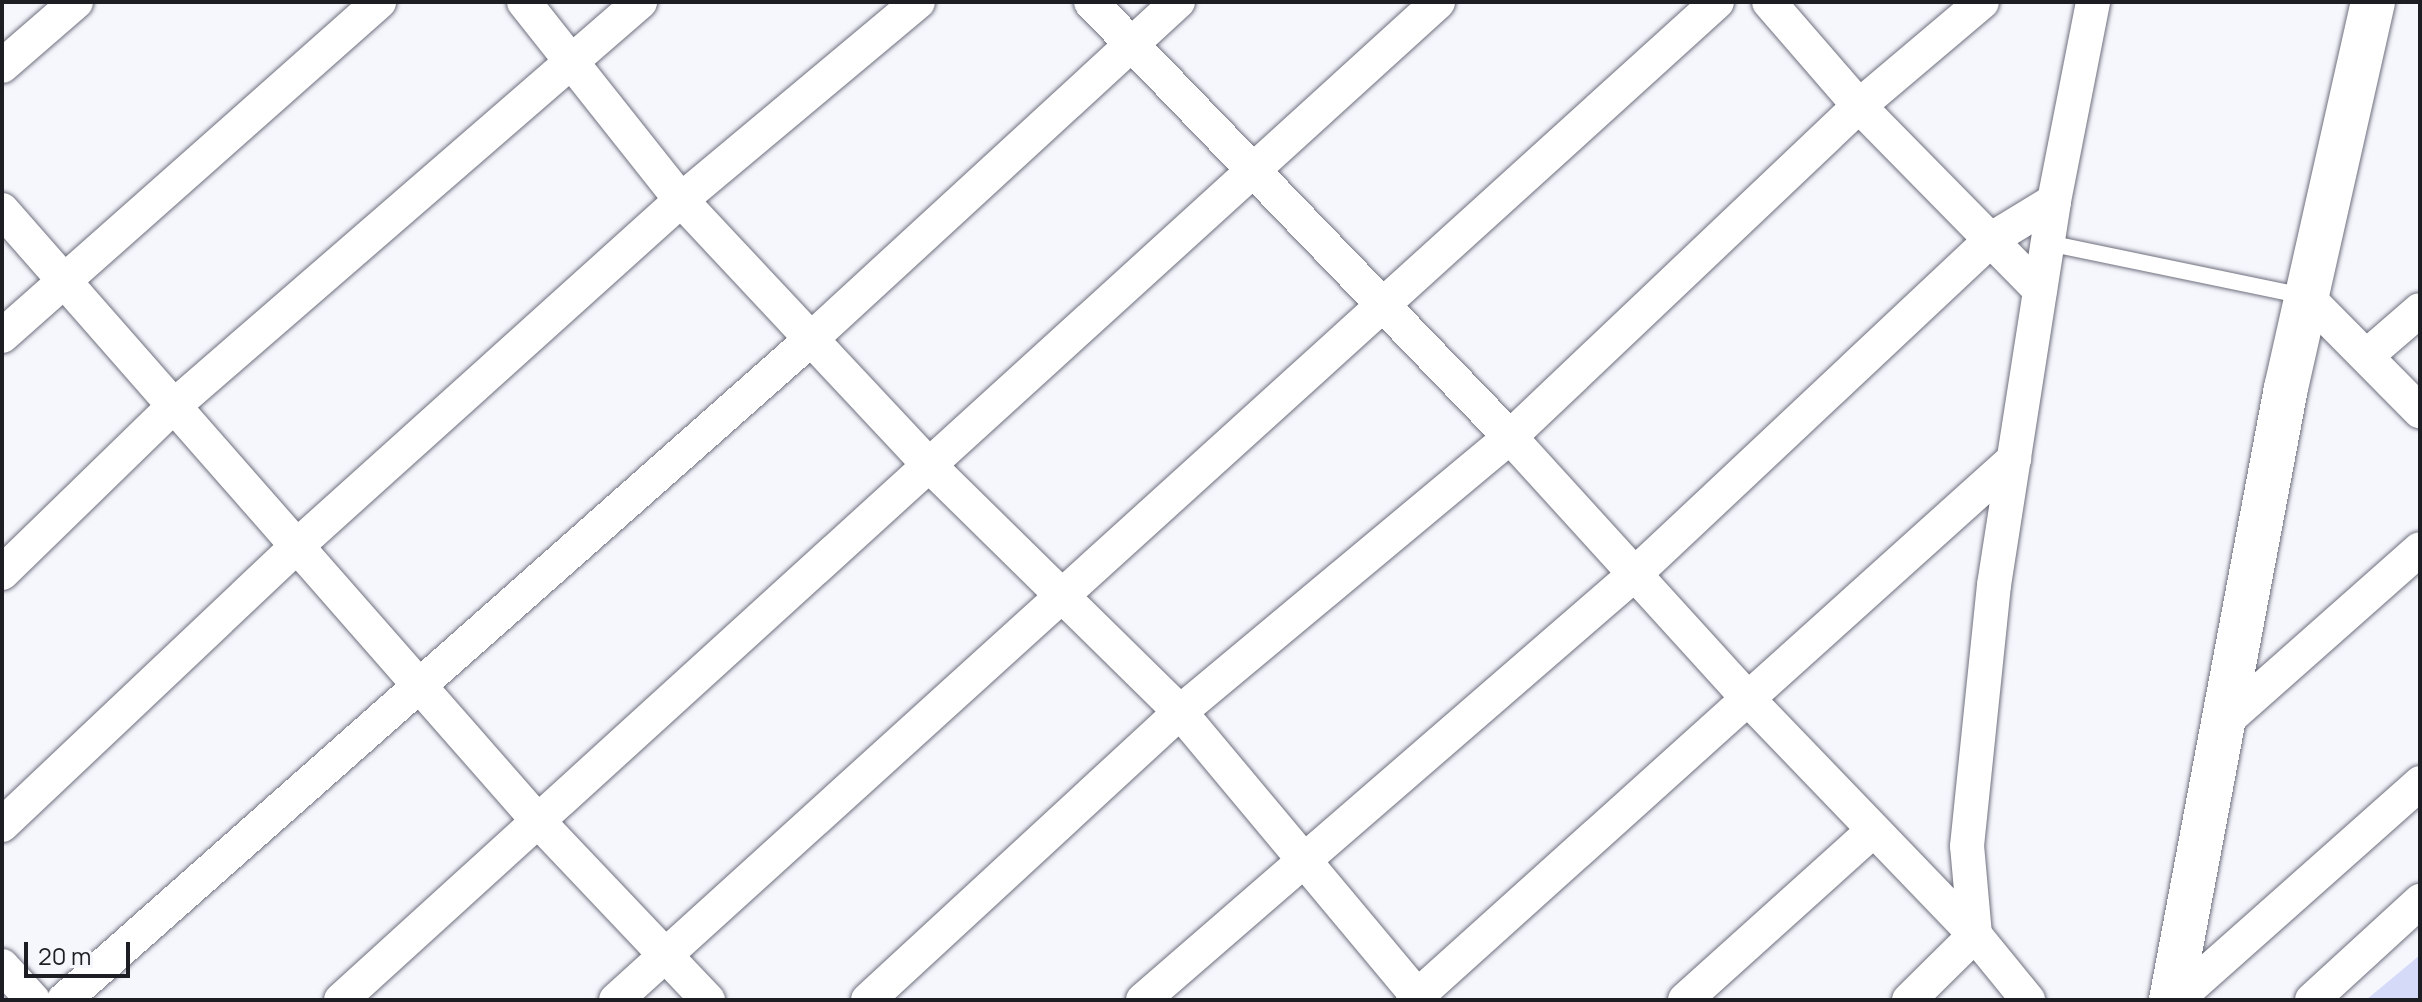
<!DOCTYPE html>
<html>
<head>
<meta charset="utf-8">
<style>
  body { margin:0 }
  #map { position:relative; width:2422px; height:1002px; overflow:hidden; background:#f6f7fd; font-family:Manrope,sans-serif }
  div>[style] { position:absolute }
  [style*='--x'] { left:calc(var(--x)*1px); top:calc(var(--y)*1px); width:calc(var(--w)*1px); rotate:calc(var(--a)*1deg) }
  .green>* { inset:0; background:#d5daf9 }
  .roads { filter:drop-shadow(0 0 2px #6d6f7d) drop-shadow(0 0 2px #6d6f7d) }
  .lane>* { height:16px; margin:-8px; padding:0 8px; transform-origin:8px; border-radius:8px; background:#fff }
  .street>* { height:34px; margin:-17px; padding:0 17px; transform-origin:17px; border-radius:17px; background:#fff }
  .secondary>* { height:44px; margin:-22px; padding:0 22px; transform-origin:22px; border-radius:22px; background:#fff }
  span { translate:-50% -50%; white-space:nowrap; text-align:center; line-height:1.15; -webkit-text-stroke:7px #f6f7fd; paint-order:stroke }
  .frame { position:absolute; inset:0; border:4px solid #1d1e24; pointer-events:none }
  .scale { position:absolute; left:24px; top:942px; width:106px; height:36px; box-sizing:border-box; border:4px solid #1d1e24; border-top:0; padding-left:10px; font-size:24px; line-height:28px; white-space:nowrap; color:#1d1e24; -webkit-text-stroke:6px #f6f7fd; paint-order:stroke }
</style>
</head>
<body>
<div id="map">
  <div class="green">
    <div style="clip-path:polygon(2420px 955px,2420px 1000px,2366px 1000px)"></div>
  </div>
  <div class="roads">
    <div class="lane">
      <div style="--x:2048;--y:243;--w:262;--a:11.7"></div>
    </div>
    <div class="street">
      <div style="--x:524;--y:2;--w:253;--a:51.6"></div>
      <div style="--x:681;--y:200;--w:366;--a:46.9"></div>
      <div style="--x:931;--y:467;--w:349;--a:44.5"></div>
      <div style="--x:1180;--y:712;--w:376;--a:50.1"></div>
      <div style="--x:1091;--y:2;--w:604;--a:46.07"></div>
      <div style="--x:1510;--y:437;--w:357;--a:47.7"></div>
      <div style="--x:1750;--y:701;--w:325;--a:46.1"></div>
      <div style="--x:1975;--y:935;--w:84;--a:50.8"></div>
      <div style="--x:1769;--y:2;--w:138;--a:49.1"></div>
      <div style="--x:1859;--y:106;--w:258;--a:45.5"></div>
      <div style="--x:2;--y:66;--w:98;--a:-40.9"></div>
      <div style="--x:2;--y:210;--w:813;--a:48.74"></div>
      <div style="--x:538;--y:821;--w:247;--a:46.5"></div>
      <div style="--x:2307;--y:297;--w:161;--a:45.3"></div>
      <div style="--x:2;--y:336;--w:504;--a:-41.54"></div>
      <div style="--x:2369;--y:354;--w:67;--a:-40.8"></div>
      <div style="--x:2;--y:573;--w:240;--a:-44.2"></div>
      <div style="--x:174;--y:406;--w:617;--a:-40.92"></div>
      <div style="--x:2228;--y:719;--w:256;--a:-41.5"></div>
      <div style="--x:2;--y:825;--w:407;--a:-43.4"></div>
      <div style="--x:298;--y:545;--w:515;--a:-42.01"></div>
      <div style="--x:681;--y:200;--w:309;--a:-39.9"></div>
      <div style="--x:2;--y:966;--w:46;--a:47.6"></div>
      <div style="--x:64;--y:1000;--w:996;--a:-41.5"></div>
      <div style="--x:810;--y:340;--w:500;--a:-42.6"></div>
      <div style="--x:341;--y:1000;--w:1483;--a:-42.29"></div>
      <div style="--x:616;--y:1000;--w:1486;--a:-42.19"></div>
      <div style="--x:868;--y:1000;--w:425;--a:-42.7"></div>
      <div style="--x:1180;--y:712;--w:430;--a:-39.8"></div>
      <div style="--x:1510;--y:437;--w:481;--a:-43.5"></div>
      <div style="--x:1859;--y:106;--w:161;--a:-40.2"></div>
      <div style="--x:1143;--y:1000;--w:652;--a:-40.9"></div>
      <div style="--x:1636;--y:573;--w:486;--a:-43.2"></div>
      <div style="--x:1990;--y:240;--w:75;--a:-31.4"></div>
      <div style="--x:1413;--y:1000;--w:809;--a:-41.99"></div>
      <div style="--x:1685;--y:1000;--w:253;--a:-42"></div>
      <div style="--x:1909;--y:1000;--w:93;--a:-44.6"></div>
      <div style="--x:1975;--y:935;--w:89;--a:-95.1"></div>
      <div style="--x:1967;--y:846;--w:262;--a:-84.1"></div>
      <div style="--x:1994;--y:585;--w:389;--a:-81.1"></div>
      <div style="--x:2054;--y:201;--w:203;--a:-78.9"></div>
      <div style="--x:2176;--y:1000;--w:327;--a:-41.6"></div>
      <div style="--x:2312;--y:1000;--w:147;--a:-42.5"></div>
    </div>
    <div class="secondary">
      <div style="--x:2171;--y:1000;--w:623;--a:-79.36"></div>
      <div style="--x:2286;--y:388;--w:396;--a:-77.3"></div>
    </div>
  </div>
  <div class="frame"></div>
  <div class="scale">20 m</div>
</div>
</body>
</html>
